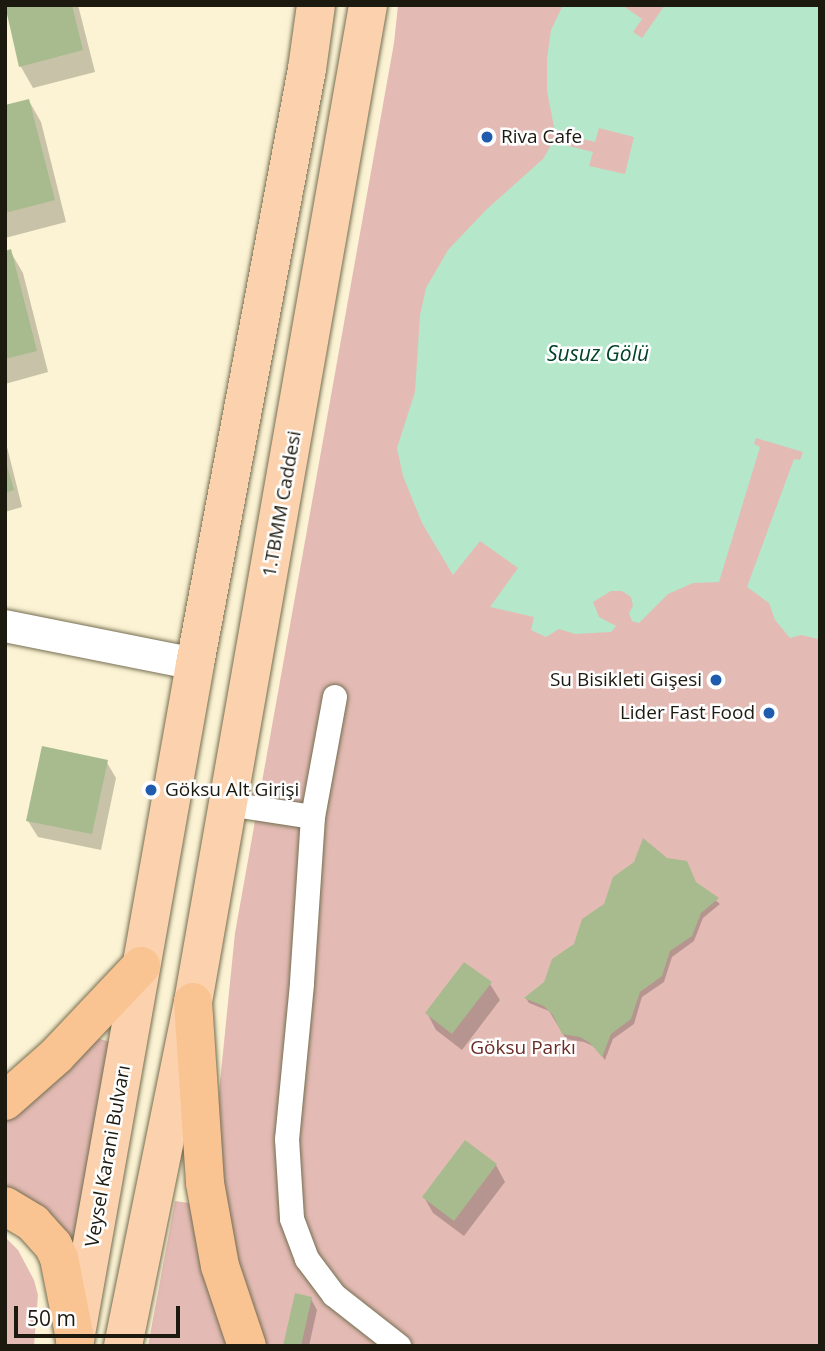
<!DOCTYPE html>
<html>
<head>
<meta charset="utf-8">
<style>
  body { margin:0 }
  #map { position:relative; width:825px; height:1351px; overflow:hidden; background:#fbf3d3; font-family:"Open Sans",sans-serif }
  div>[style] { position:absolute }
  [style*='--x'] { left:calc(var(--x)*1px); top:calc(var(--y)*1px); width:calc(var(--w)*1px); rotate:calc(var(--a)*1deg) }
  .green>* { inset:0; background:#e4bbb4 }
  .water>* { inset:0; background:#b5e7cb }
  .shadow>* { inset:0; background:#0003 }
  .building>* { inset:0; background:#a7bb8e }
  .roads { filter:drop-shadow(0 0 2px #756e52) drop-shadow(0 0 2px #756e52) }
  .minor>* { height:24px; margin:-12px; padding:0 12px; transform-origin:12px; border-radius:12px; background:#fff }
  .tertiary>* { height:32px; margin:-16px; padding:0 16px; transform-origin:16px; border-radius:16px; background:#fff }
  .primary>* { height:38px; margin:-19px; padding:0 19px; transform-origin:19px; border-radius:19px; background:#fbd2ad }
  .trunk>* { height:38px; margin:-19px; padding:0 19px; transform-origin:19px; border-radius:19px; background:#fac392 }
  .dots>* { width:19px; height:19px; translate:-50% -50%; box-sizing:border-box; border:4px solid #fff; border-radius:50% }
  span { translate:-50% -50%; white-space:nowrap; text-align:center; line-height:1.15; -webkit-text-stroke:5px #fff; paint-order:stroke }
  .poi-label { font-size:19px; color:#1c190e }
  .left { translate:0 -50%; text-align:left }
  .right { translate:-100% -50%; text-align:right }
  .street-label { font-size:19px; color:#1c190e }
  .park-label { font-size:19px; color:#6c2b23 }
  .water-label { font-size:21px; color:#014329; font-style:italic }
  .frame { position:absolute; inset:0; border:7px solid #1c190e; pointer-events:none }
  .scale { position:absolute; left:14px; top:1306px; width:166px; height:32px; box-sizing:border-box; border:4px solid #1c190e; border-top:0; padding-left:9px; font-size:21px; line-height:24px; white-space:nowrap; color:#1c190e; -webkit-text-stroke:5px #fff; paint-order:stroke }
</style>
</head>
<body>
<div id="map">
  <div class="green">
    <div style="clip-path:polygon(398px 5px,820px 5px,820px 1346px,267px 1346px,259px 1330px,235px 1250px,219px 1161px,217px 1112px,235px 933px,394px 43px)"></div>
    <div style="clip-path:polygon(93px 1037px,114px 1043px,77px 1252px,5px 1191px,5px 1118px)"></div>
    <div style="clip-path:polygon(175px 1201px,196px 1204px,234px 1346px,148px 1346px)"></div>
    <div style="clip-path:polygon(5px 1237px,18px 1250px,34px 1280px,38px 1295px,34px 1346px,5px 1346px)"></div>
  </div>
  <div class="water">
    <div style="clip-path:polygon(563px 5px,622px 5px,642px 19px,633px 32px,642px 38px,665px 5px,820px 5px,818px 639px,801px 635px,790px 638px,775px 620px,769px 603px,747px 587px,794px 459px,800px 460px,803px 452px,756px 438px,754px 444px,760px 447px,719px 582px,693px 583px,668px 594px,639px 623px,632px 621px,629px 613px,633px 606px,631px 597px,622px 591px,611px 591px,593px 602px,599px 617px,616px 626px,611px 632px,575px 634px,559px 629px,546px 637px,531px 630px,534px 617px,490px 607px,518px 568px,480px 541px,453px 575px,422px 523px,403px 476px,397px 448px,415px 392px,420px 315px,426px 288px,448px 250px,487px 209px,543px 159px,553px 142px,593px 152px,589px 166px,625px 174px,634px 137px,599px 128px,595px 142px,555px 132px,547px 91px,547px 59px,551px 30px)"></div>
  </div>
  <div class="shadow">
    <div style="clip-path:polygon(5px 5px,78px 5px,95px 72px,33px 88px,21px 67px)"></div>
    <div style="clip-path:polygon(29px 101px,41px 122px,66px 222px,5px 238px,5px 107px)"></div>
    <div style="clip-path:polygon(10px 251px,23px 273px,48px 372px,5px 384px,5px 253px)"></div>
    <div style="clip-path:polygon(5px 439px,22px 507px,5px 512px)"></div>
    <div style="clip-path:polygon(106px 761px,116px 778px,101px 850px,38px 837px,28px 821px)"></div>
    <div style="clip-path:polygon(696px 884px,720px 904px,703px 918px,694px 941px,672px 957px,664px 982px,642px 997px,634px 1024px,613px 1039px,605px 1060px,595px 1047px,584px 1042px,566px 1039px,549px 1011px,529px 1003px,526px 998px)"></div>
    <div style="clip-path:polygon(490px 984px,500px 1000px,462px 1050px,436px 1030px,427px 1013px)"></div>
    <div style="clip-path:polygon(496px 1165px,505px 1182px,464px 1236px,433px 1213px,424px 1197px)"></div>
    <div style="clip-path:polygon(311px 1299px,317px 1310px,309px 1346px,284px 1346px)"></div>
  </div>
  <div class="building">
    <div style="clip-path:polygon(5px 5px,72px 5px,83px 50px,19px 67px)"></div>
    <div style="clip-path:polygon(29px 99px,55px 200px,5px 213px,5px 105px)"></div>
    <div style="clip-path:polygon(11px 249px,37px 351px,5px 359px,5px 251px)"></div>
    <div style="clip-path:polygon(5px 459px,14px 490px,5px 493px)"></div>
    <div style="clip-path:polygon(42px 746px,108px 760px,92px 834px,26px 821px)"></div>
    <div style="clip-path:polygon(643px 838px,667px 858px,687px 861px,696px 882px,719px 898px,701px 913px,692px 936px,670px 951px,662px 976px,640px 992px,631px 1019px,611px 1034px,602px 1057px,590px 1043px,580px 1037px,562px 1034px,553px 1015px,544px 1006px,524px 998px,544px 982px,552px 959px,574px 944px,582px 919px,604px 904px,613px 877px,634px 862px)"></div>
    <div style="clip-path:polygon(464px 962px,492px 982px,452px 1034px,425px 1013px)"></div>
    <div style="clip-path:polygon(465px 1140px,497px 1164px,454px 1221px,422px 1197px)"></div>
    <div style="clip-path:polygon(295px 1293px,312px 1297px,301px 1346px,283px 1346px)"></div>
  </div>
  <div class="roads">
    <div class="minor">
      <div style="--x:335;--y:697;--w:122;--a:100.4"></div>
      <div style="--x:313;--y:817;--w:167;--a:93.8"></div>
      <div style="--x:302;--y:984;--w:156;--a:95.5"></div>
      <div style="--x:287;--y:1139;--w:80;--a:86.4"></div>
      <div style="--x:292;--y:1219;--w:43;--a:69.4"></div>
      <div style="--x:307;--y:1259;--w:45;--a:53.1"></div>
      <div style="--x:334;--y:1295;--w:83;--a:38.1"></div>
      <div style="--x:228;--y:804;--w:86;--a:8.7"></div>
    </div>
    <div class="tertiary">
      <div style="--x:5;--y:626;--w:194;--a:11.3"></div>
    </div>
    <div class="primary">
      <div style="--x:75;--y:1340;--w:687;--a:-79.93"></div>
      <div style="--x:195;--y:664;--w:605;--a:-79.34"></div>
      <div style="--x:307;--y:69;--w:65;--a:-82"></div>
      <div style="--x:123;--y:1346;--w:351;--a:-78.5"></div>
      <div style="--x:193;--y:1002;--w:1012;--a:-80.04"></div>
    </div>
    <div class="trunk">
      <div style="--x:193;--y:1002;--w:181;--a:86.2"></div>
      <div style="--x:205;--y:1183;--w:84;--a:79.8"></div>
      <div style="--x:220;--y:1266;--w:84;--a:71.4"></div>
      <div style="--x:5;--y:1101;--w:68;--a:-41.4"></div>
      <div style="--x:56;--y:1056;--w:124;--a:-46.6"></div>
      <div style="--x:5;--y:1206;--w:33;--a:31"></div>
      <div style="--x:33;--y:1223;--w:30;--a:48"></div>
      <div style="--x:53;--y:1245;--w:14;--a:65"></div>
      <div style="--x:59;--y:1258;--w:83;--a:78.8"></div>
    </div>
  </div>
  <div class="dots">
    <div style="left:487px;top:137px;background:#205cad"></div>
    <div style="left:716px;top:680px;background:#205cad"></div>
    <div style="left:769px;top:713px;background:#205cad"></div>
    <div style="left:151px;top:790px;background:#205cad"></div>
  </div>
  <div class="poi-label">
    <span class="left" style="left:501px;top:137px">Riva Cafe</span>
    <span class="right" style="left:702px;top:680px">Su Bisikleti Gişesi</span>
    <span class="right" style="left:755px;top:713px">Lider Fast Food</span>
    <span class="left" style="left:165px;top:790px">Göksu Alt Girişi</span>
  </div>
  <div class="street-label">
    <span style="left:282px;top:504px;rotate:-80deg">1.TBMM Caddesi</span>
    <span style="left:108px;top:1156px;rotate:-80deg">Veysel Karani Bulvarı</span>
  </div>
  <div class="park-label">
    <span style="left:523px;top:1048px">Göksu Parkı</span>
  </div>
  <div class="water-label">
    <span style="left:598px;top:353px">Susuz Gölü</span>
  </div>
  <div class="frame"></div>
  <div class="scale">50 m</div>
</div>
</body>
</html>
